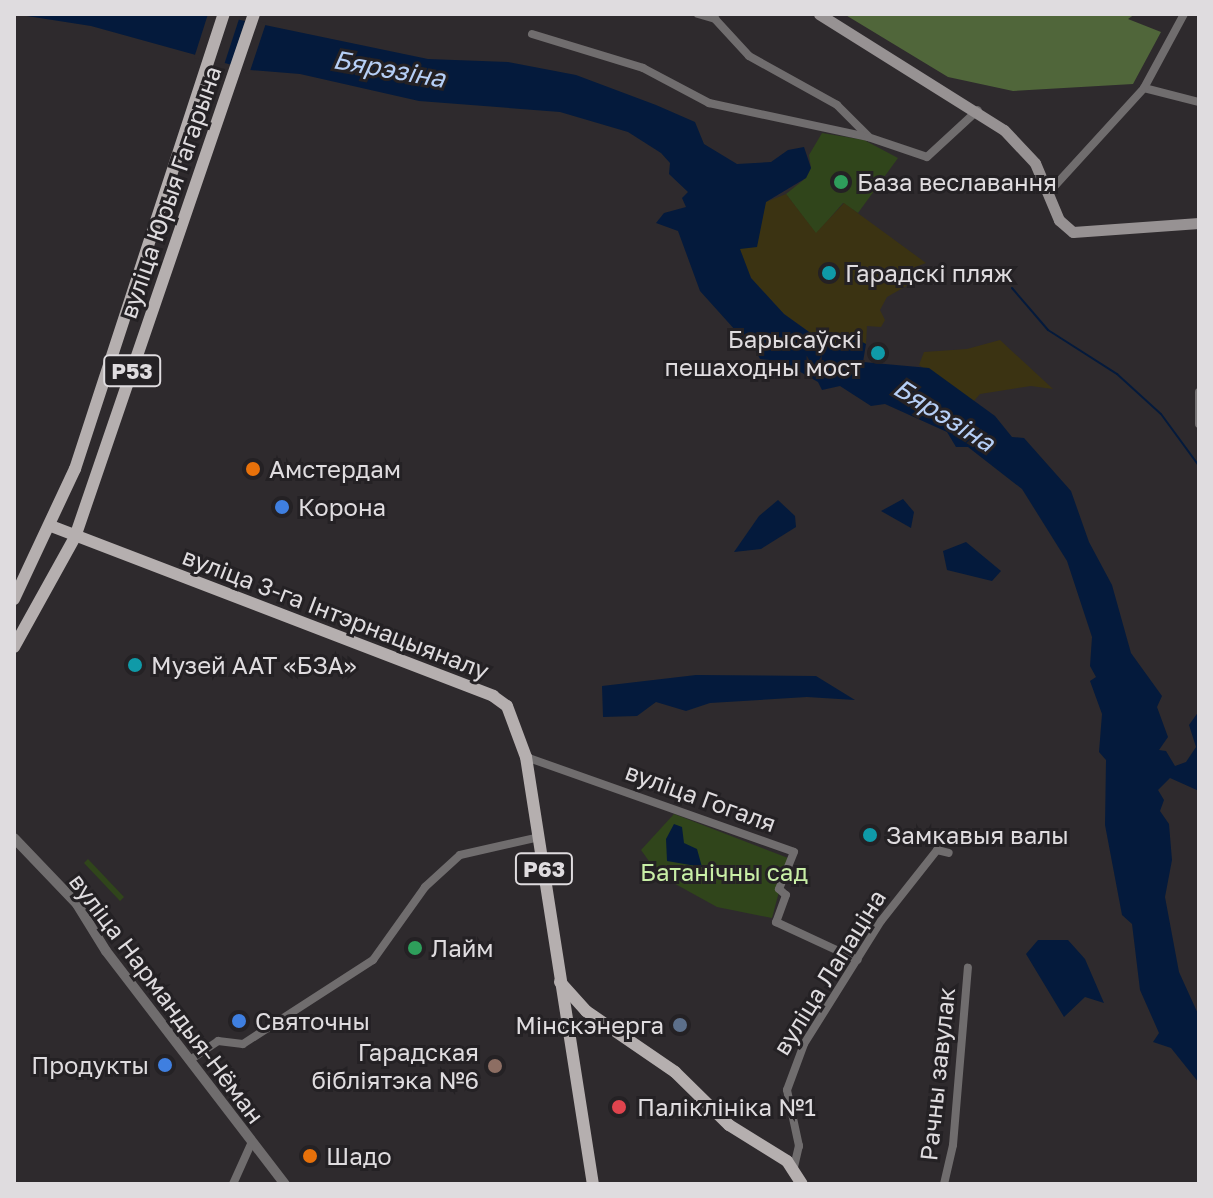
<!DOCTYPE html>
<html>
<head>
<meta charset="utf-8">
<style>
  body { margin:0 }
  #map { position:relative; width:1213px; height:1198px; overflow:hidden; background:#2e2a2d; font-family:"Golos Text",sans-serif }
  div>[style] { position:absolute }
  [style*='--x'] { left:calc(var(--x)*1px); top:calc(var(--y)*1px); width:calc(var(--w)*1px); rotate:calc(var(--a)*1deg) }
  .green>* { inset:0; background:#30451b }
  .forest>* { inset:0; background:#50663a }
  .sand>* { inset:0; background:#3b3312 }
  .water>* { inset:0; background:#041a3c }
  .pier>* { inset:0; background:#2e2a2d }
  .stream>* { height:2px; margin:-1px; padding:0 1px; transform-origin:1px; border-radius:1px; background:#041a3c }
  .minor>* { height:8px; margin:-4px; padding:0 4px; transform-origin:4px; border-radius:4px; background:#706d6e }
  .tertiary>* { height:10px; margin:-5px; padding:0 5px; transform-origin:5px; border-radius:5px; background:#706d6e }
  .secondary>* { height:11px; margin:-5.5px; padding:0 5.5px; transform-origin:5.5px; border-radius:5.5px; background:#979293 }
  .primary>* { height:12px; margin:-6px; padding:0 6px; transform-origin:6px; border-radius:6px; background:#b5afaf }
  .dots>* { width:22px; height:22px; translate:-50% -50%; box-sizing:border-box; border:4px solid #242124; border-radius:50% }
  span { translate:-50% -50%; white-space:nowrap; text-align:center; line-height:1.15; -webkit-text-stroke:6px #242124; paint-order:stroke }
  .shield-label span { padding:2px 6px; background:#242124; border:2px solid; border-radius:6px; -webkit-text-stroke-width:0 }
  .shield-label { font-size:22px; color:#dfdcdf; font-weight:700 }
  .poi-label { font-size:24px; color:#dfdcdf }
  .left { translate:0 -50%; text-align:left }
  .right { translate:-100% -50%; text-align:right }
  .street-label { font-size:24px; color:#dfdcdf }
  .park-label { font-size:24px; color:#c8eea6 }
  .water-label { font-size:26px; color:#b6cff6; font-style:italic }
  .frame { position:absolute; inset:0; border:16px solid #dfdcdf; pointer-events:none }
</style>
</head>
<body>
<div id="map">
  <div class="green">
    <div style="clip-path:polygon(822px 133px,864px 140px,898px 158px,858px 213px,843px 203px,816px 234px,786px 194px,806px 178px,811px 168px,809px 155px)"></div>
    <div style="clip-path:polygon(674px 814px,788px 858px,772px 918px,717px 907px,659px 875px,641px 850px)"></div>
    <div style="clip-path:polygon(88px 859px,124px 897px,120px 901px,84px 863px)"></div>
  </div>
  <div class="forest">
    <div style="clip-path:polygon(844px 14px,1135px 14px,1128px 19px,1161px 32px,1133px 84px,1013px 91px,948px 77px)"></div>
  </div>
  <div class="sand">
    <div style="clip-path:polygon(786px 194px,816px 233px,844px 203px,926px 263px,910px 269px,908px 285px,887px 297px,880px 310px,885px 320px,881px 327px,867px 326px,866px 344px,836px 338px,836px 347px,830px 347px,784px 314px,751px 278px,739px 248px,758px 230px,766px 202px)"></div>
    <div style="clip-path:polygon(1000px 340px,1053px 389px,1031px 386px,980px 394px,973px 402px,919px 365px,924px 352px,967px 349px)"></div>
  </div>
  <div class="water">
    <div style="clip-path:polygon(14px 14px,212px 14px,428px 59px,508px 62px,576px 75px,656px 105px,695px 122px,704px 144px,737px 164px,771px 162px,788px 150px,804px 147px,811px 168px,806px 178px,766px 202px,757px 247px,740px 249px,751px 278px,784px 314px,830px 347px,836px 347px,836px 337px,855px 338px,866px 344px,863px 362px,929px 368px,995px 416px,1012px 437px,1024px 438px,1071px 491px,1089px 542px,1112px 585px,1131px 653px,1162px 696px,1157px 707px,1168px 737px,1159px 750px,1166px 751px,1175px 766px,1186px 762px,1196px 747px,1189px 725px,1199px 711px,1199px 791px,1170px 778px,1158px 790px,1164px 800px,1160px 811px,1169px 824px,1172px 860px,1165px 897px,1179px 972px,1199px 1016px,1199px 1083px,1171px 1048px,1153px 1042px,1159px 1033px,1140px 990px,1132px 924px,1122px 915px,1105px 825px,1106px 760px,1099px 752px,1102px 714px,1090px 681px,1096px 677px,1090px 666px,1092px 637px,1067px 561px,1022px 489px,968px 447px,956px 447px,947px 432px,885px 404px,871px 406px,840px 386px,822px 390px,818px 382px,781px 361px,760px 359px,753px 346px,736px 340px,736px 331px,700px 291px,678px 231px,656px 223px,664px 213px,686px 207px,682px 198px,688px 192px,669px 174px,670px 163px,661px 153px,628px 132px,560px 112px,419px 101px,300px 74px,250px 70px,91px 26px)"></div>
    <div style="clip-path:polygon(903px 499px,914px 512px,911px 528px,881px 511px)"></div>
    <div style="clip-path:polygon(778px 500px,795px 516px,796px 527px,761px 549px,734px 552px,759px 516px)"></div>
    <div style="clip-path:polygon(966px 542px,1001px 571px,992px 581px,947px 570px,943px 551px)"></div>
    <div style="clip-path:polygon(696px 675px,816px 676px,855px 700px,807px 697px,710px 703px,686px 711px,656px 702px,637px 716px,603px 717px,602px 686px)"></div>
    <div style="clip-path:polygon(674px 824px,682px 827px,684px 843px,697px 849px,702px 867px,667px 861px,666px 839px)"></div>
    <div style="clip-path:polygon(1038px 940px,1068px 940px,1085px 959px,1104px 1003px,1085px 997px,1064px 1017px,1026px 954px)"></div>
  </div>
  <div class="pier">
    <div style="clip-path:polygon(208px 14px,240px 16px,224px 65px,194px 58px)"></div>
    <div style="clip-path:polygon(246px 18px,266px 23px,249px 74px,230px 67px)"></div>
  </div>
  <div class="stream">
    <div style="--x:1012;--y:288;--w:55;--a:49.4"></div>
    <div style="--x:1048;--y:330;--w:82;--a:32.5"></div>
    <div style="--x:1117;--y:374;--w:59;--a:42.3"></div>
    <div style="--x:1161;--y:414;--w:64;--a:53.8"></div>
  </div>
  <div class="minor">
    <div style="--x:698;--y:14;--w:18;--a:16"></div>
    <div style="--x:715;--y:19;--w:50;--a:47.4"></div>
    <div style="--x:749;--y:56;--w:101;--a:29.1"></div>
    <div style="--x:837;--y:105;--w:44;--a:45"></div>
    <div style="--x:532;--y:34;--w:116;--a:17"></div>
    <div style="--x:643;--y:68;--w:75;--a:27.9"></div>
    <div style="--x:709;--y:103;--w:163;--a:12.1"></div>
    <div style="--x:868;--y:137;--w:62;--a:18.7"></div>
    <div style="--x:927;--y:157;--w:69;--a:-42.7"></div>
    <div style="--x:1144;--y:88;--w:57;--a:14.3"></div>
    <div style="--x:1051;--y:190;--w:138;--a:-47.6"></div>
    <div style="--x:1144;--y:88;--w:84;--a:-61.6"></div>
    <div style="--x:1199;--y:392;--w:32;--a:90"></div>
    <div style="--x:526;--y:757;--w:284;--a:19.5"></div>
    <div style="--x:794;--y:852;--w:40;--a:112"></div>
    <div style="--x:779;--y:889;--w:9;--a:41"></div>
    <div style="--x:786;--y:895;--w:29;--a:110"></div>
    <div style="--x:776;--y:922;--w:90;--a:24.9"></div>
    <div style="--x:190;--y:1060;--w:34;--a:-34"></div>
    <div style="--x:218;--y:1041;--w:25;--a:7"></div>
    <div style="--x:243;--y:1044;--w:155;--a:-32.9"></div>
    <div style="--x:373;--y:960;--w:90;--a:-54.5"></div>
    <div style="--x:425;--y:887;--w:47;--a:-42.4"></div>
    <div style="--x:460;--y:855;--w:81;--a:-12.8"></div>
    <div style="--x:794;--y:1167;--w:22;--a:-77"></div>
    <div style="--x:799;--y:1146;--w:57;--a:-102.1"></div>
    <div style="--x:787;--y:1090;--w:49;--a:-69.7"></div>
    <div style="--x:804;--y:1044;--w:145;--a:-58"></div>
    <div style="--x:881;--y:921;--w:90;--a:-51.7"></div>
    <div style="--x:937;--y:850;--w:12;--a:14"></div>
    <div style="--x:233;--y:1184;--w:44;--a:-65.8"></div>
    <div style="--x:944;--y:1184;--w:40;--a:-77"></div>
    <div style="--x:953;--y:1145;--w:178;--a:-85.2"></div>
  </div>
  <div class="tertiary">
    <div style="--x:14;--y:838;--w:91;--a:46.3"></div>
    <div style="--x:77;--y:904;--w:55;--a:58.3"></div>
    <div style="--x:106;--y:951;--w:294;--a:52.5"></div>
  </div>
  <div class="secondary">
    <div style="--x:819;--y:14;--w:218;--a:32.1"></div>
    <div style="--x:1004;--y:130;--w:45;--a:46.8"></div>
    <div style="--x:1035;--y:163;--w:62;--a:67.2"></div>
    <div style="--x:1059;--y:220;--w:18;--a:41"></div>
    <div style="--x:1073;--y:232;--w:126;--a:-4.1"></div>
  </div>
  <div class="primary">
    <div style="--x:51;--y:526;--w:474;--a:21"></div>
    <div style="--x:493;--y:696;--w:17;--a:36"></div>
    <div style="--x:507;--y:706;--w:54;--a:69.6"></div>
    <div style="--x:526;--y:757;--w:432;--a:81.1"></div>
    <div style="--x:14;--y:599;--w:144;--a:-64.9"></div>
    <div style="--x:75;--y:469;--w:479;--a:-71.9"></div>
    <div style="--x:14;--y:647;--w:126;--a:-61"></div>
    <div style="--x:75;--y:537;--w:553;--a:-71.11"></div>
    <div style="--x:560;--y:982;--w:39;--a:48"></div>
    <div style="--x:586;--y:1011;--w:108;--a:34.4"></div>
    <div style="--x:675;--y:1072;--w:76;--a:44.5"></div>
    <div style="--x:729;--y:1125;--w:68;--a:31.8"></div>
    <div style="--x:787;--y:1161;--w:27;--a:57"></div>
  </div>
  <div class="dots">
    <div style="left:841px;top:182px;background:#2e9e5b"></div>
    <div style="left:829px;top:273px;background:#0f9aa8"></div>
    <div style="left:878px;top:353px;background:#0f9aa8"></div>
    <div style="left:253px;top:469px;background:#e8710a"></div>
    <div style="left:282px;top:507px;background:#3f7fe0"></div>
    <div style="left:135px;top:665px;background:#0f9aa8"></div>
    <div style="left:870px;top:835px;background:#0f9aa8"></div>
    <div style="left:415px;top:948px;background:#2e9e5b"></div>
    <div style="left:239px;top:1021px;background:#3f7fe0"></div>
    <div style="left:680px;top:1025px;background:#5c6f8a"></div>
    <div style="left:165px;top:1065px;background:#3f7fe0"></div>
    <div style="left:495px;top:1066px;background:#8d6e63"></div>
    <div style="left:619px;top:1107px;background:#e0444e"></div>
    <div style="left:310px;top:1156px;background:#e8710a"></div>
  </div>
  <div class="shield-label">
    <span style="left:132px;top:371px">Р53</span>
    <span style="left:544px;top:869px">Р63</span>
  </div>
  <div class="poi-label">
    <span class="left" style="left:857px;top:182px">База веславання</span>
    <span class="left" style="left:845px;top:273px">Гарадскі пляж</span>
    <span class="right" style="left:862px;top:353px">Барысаўскі<br>пешаходны мост</span>
    <span class="left" style="left:269px;top:469px">Амстердам</span>
    <span class="left" style="left:298px;top:507px">Корона</span>
    <span class="left" style="left:151px;top:665px">Музей ААТ «БЗА»</span>
    <span class="left" style="left:886px;top:835px">Замкавыя валы</span>
    <span class="left" style="left:431px;top:948px">Лайм</span>
    <span class="left" style="left:255px;top:1021px">Святочны</span>
    <span class="right" style="left:664px;top:1025px">Мінскэнерга</span>
    <span class="right" style="left:479px;top:1066px">Гарадская<br>бібліятэка №6</span>
    <span class="right" style="left:149px;top:1065px">Продукты</span>
    <span class="left" style="left:637px;top:1107px">Паліклініка №1</span>
    <span class="left" style="left:326px;top:1156px">Шадо</span>
  </div>
  <div class="street-label">
    <span style="left:170px;top:192px;rotate:-71deg">вуліца Юрыя Гагарына</span>
    <span style="left:336px;top:613px;rotate:21deg">вуліца 3-га Інтэрнацыяналу</span>
    <span style="left:701px;top:797px;rotate:20deg">вуліца Гогаля</span>
    <span style="left:829px;top:972px;rotate:-58deg">вуліца Лапаціна</span>
    <span style="left:167px;top:998px;rotate:53deg">вуліца Нармандыя-Нёман</span>
    <span style="left:937px;top:1074px;rotate:-84deg">Рачны завулак</span>
  </div>
  <div class="park-label">
    <span style="left:724px;top:872px">Батанічны сад</span>
  </div>
  <div class="water-label">
    <span style="left:389px;top:69px;rotate:10deg">Бярэзіна</span>
    <span style="left:944px;top:415px;rotate:32deg">Бярэзіна</span>
  </div>
  <div class="frame"></div>
</div>
</body>
</html>
